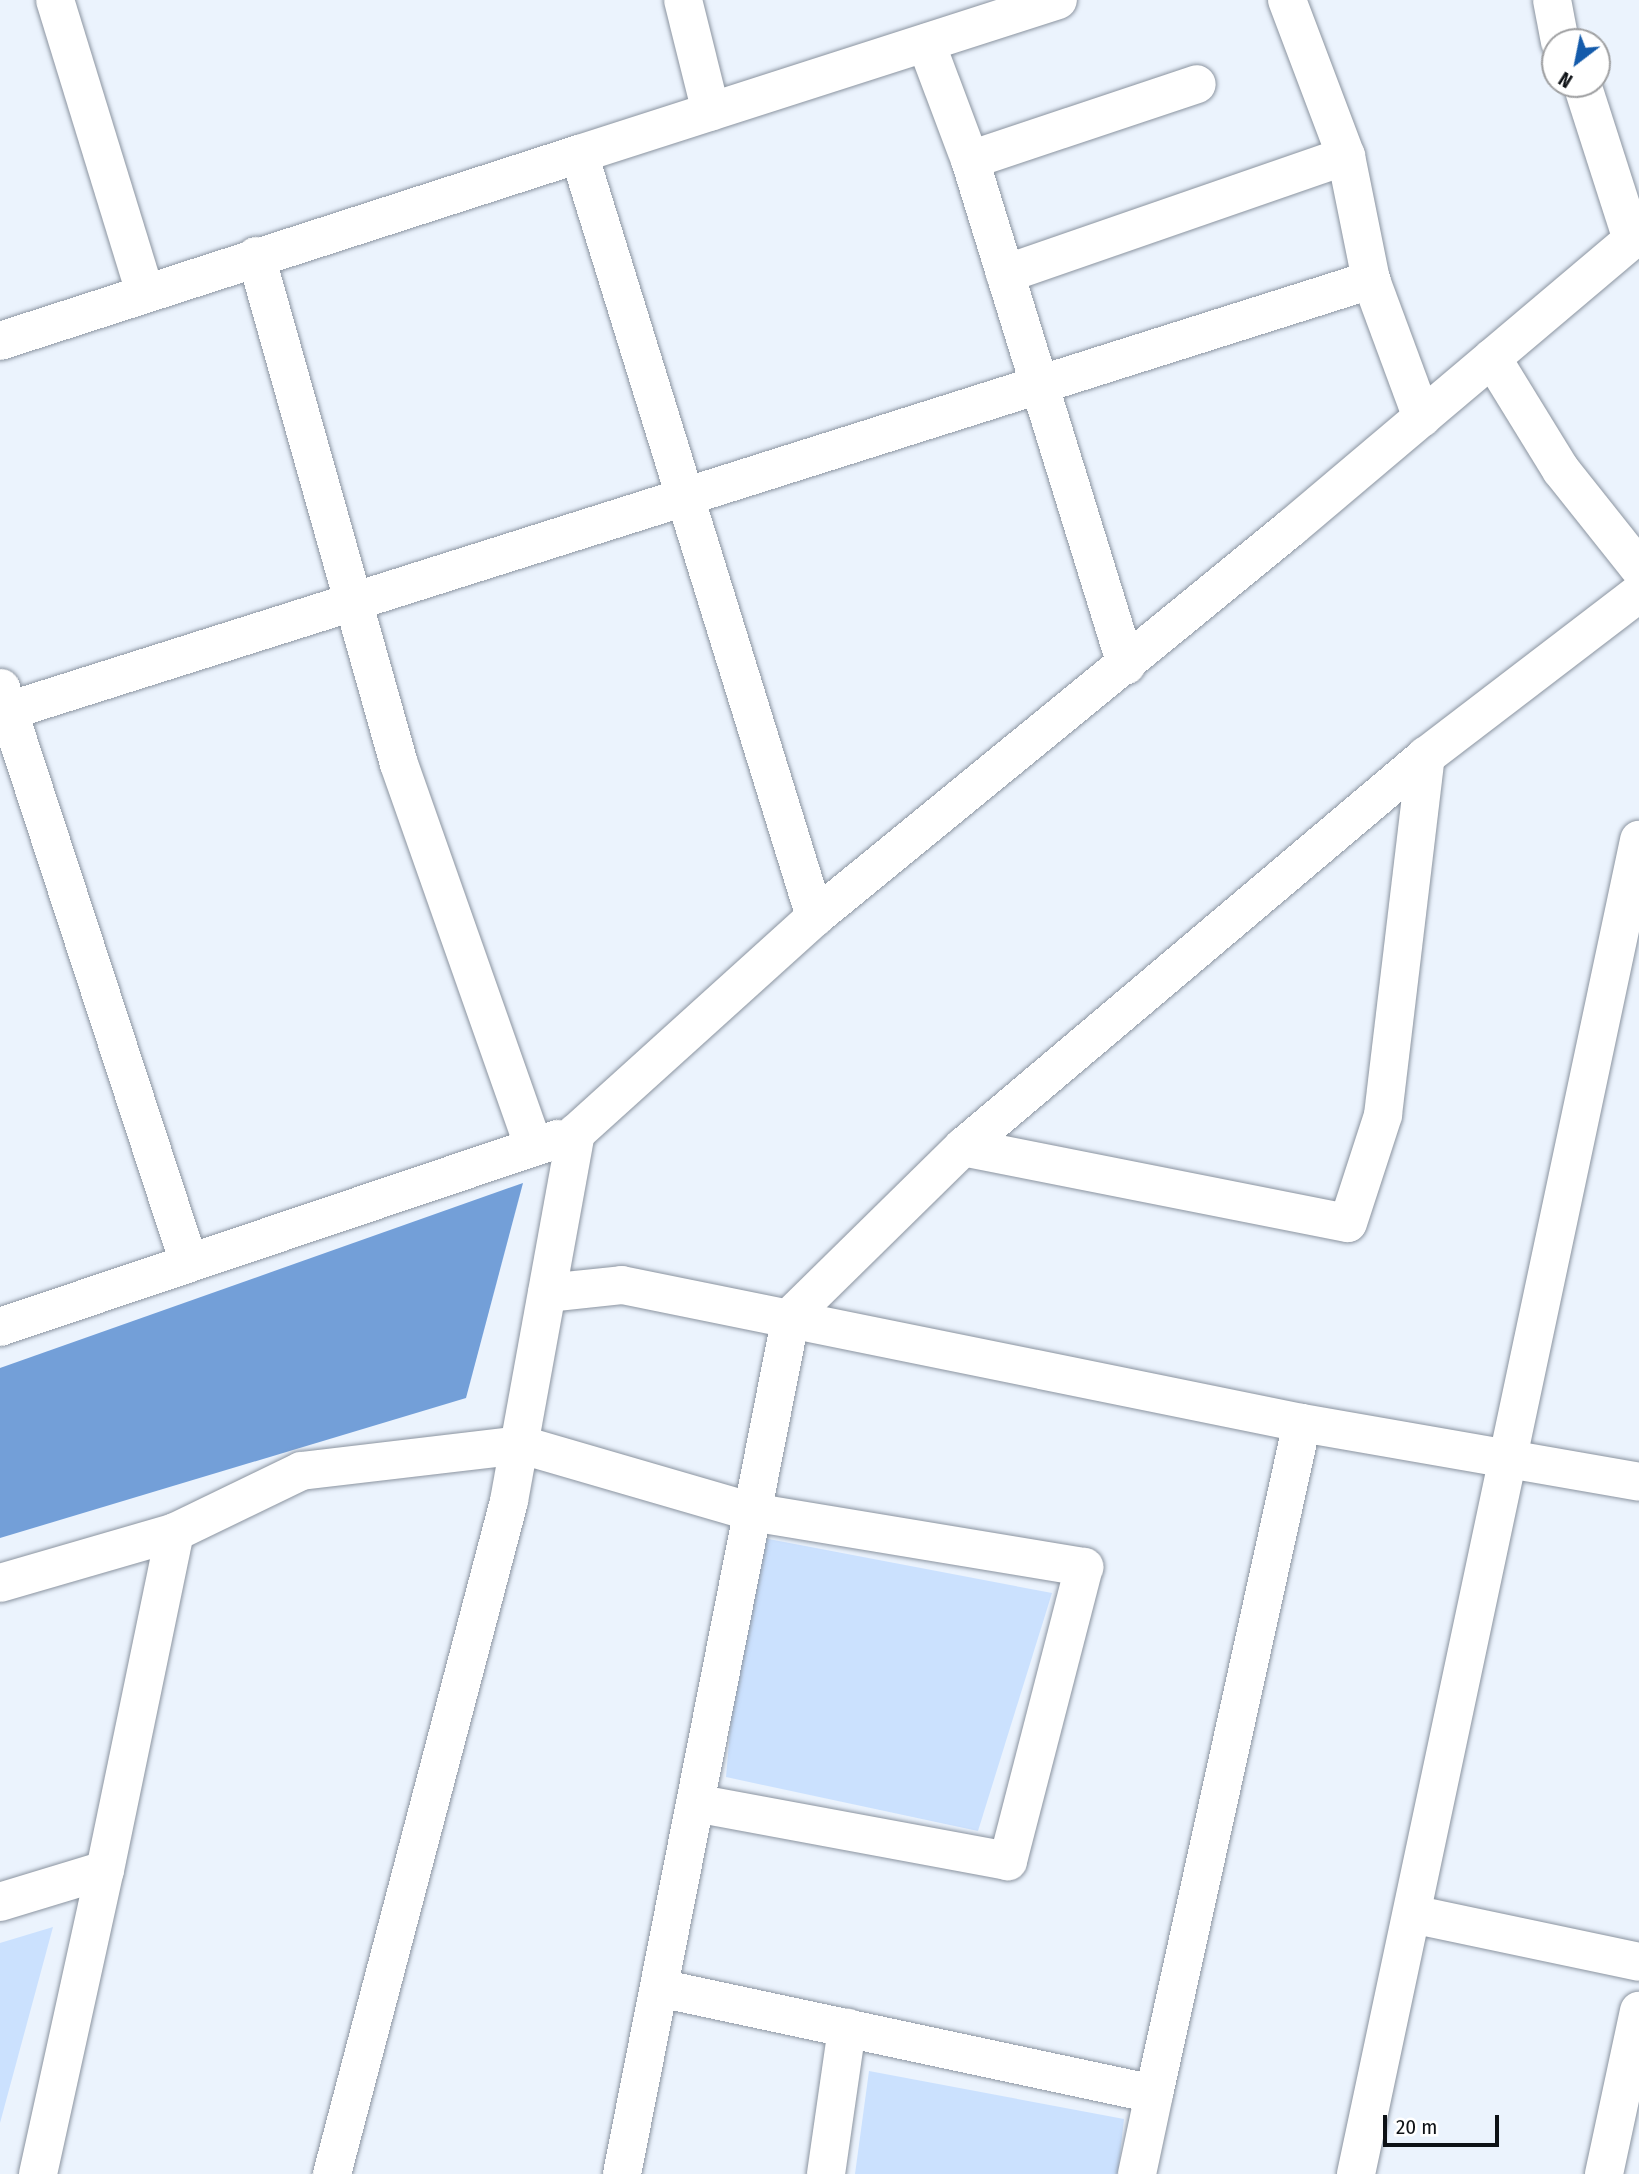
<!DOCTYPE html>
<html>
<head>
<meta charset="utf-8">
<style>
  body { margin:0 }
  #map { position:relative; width:1639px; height:2174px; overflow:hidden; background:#ebf3fd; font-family:"Fira Sans Condensed",sans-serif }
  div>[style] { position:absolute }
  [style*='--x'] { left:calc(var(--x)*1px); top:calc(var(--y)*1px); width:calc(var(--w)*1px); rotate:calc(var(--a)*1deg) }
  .green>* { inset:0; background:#cbe1fe }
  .water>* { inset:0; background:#739fd8 }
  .roads { filter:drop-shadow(0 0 2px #8b94a0) drop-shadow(0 0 2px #8b94a0) }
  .minor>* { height:38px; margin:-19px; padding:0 19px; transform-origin:19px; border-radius:19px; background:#fff }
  span { translate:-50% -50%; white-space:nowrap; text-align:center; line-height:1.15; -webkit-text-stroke:7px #fff; paint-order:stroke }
  .north { position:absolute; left:1541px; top:28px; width:70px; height:70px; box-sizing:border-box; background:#fff; border:2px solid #9fa0a2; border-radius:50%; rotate:212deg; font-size:19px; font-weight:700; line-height:28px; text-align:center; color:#0e1216 }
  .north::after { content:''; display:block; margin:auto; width:24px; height:32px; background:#145bab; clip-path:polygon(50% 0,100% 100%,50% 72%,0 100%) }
  .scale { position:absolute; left:1383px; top:2115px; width:116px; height:32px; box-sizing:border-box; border:4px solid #0e1216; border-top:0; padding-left:9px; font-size:21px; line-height:24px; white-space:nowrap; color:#0e1216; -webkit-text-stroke:5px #fff; paint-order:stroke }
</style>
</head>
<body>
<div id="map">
  <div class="green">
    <div style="clip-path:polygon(747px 1535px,1052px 1593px,978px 1831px,726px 1777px)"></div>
    <div style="clip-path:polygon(53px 1927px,0 2123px,0 1943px)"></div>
    <div style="clip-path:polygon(869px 2071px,1124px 2119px,1118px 2174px,855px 2174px)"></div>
  </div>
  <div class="water">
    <div style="clip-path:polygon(523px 1183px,466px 1398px,0 1538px,0 1368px)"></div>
  </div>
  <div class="roads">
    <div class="minor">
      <div style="--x:55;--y:0;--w:307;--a:72.9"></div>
      <div style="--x:683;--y:0;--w:115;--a:76"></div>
      <div style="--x:1287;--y:0;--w:167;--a:69.3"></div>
      <div style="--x:1346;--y:156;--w:126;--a:78.6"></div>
      <div style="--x:1371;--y:280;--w:147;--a:69.7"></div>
      <div style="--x:1552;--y:0;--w:43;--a:79.2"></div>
      <div style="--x:926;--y:43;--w:125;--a:69.4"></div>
      <div style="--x:970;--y:160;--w:529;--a:72.83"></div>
      <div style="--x:1582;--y:84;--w:164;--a:72.2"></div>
      <div style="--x:579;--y:154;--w:503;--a:-17.82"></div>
      <div style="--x:970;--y:160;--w:239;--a:-18.5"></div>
      <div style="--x:256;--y:256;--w:528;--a:74.28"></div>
      <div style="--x:399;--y:764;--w:406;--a:70.6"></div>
      <div style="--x:1005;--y:274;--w:361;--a:-19.1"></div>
      <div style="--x:0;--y:341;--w:608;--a:-17.9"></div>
      <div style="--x:579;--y:154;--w:799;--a:72.81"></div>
      <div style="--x:1492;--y:358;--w:132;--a:58.4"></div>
      <div style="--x:1561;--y:470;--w:125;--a:51.5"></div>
      <div style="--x:1;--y:688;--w:602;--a:71.9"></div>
      <div style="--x:8;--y:711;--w:1430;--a:-17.55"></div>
      <div style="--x:963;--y:1147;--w:392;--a:11.2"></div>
      <div style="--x:1348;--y:1223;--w:114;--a:-72"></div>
      <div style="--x:1383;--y:1115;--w:362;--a:-83.2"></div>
      <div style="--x:547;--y:1293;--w:75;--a:-6.1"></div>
      <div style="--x:622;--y:1285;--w:694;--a:11.47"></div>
      <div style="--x:1302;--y:1423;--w:342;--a:9.9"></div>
      <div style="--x:0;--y:1327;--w:589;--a:-18.62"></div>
      <div style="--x:175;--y:1532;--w:140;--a:-25.8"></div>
      <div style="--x:301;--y:1471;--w:223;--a:-6.7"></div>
      <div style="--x:522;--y:1445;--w:240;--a:16.2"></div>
      <div style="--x:752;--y:1512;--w:337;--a:9.4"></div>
      <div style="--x:1084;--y:1567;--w:304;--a:104.5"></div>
      <div style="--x:1008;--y:1861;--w:318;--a:-169.5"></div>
      <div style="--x:0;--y:1583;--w:182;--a:-16.2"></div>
      <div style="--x:175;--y:1532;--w:345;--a:101.7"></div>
      <div style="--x:105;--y:1870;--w:110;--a:163.1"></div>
      <div style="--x:1412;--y:1914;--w:232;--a:11.9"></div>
      <div style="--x:659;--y:1988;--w:506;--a:12.09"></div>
      <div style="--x:1154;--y:2094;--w:687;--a:-77.56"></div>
      <div style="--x:38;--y:2174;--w:311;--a:-77.6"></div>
      <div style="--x:332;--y:2174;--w:696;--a:-75.26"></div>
      <div style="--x:509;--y:1501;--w:374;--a:-79.7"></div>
      <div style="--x:576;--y:1133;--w:322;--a:-42.1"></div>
      <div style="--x:815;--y:917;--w:616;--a:-39.27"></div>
      <div style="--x:1292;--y:527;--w:454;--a:-40.2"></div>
      <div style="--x:622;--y:2174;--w:874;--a:-78.86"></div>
      <div style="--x:791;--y:1316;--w:241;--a:-44.5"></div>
      <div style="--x:963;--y:1147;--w:606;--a:-40.18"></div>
      <div style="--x:1426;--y:756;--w:268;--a:-37.4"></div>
      <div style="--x:826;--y:2174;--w:148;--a:-81.8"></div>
      <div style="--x:1137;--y:2174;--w:82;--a:-78"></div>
      <div style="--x:1356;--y:2174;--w:1364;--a:-78.02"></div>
      <div style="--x:1604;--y:2174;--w:167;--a:-77.9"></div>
    </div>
  </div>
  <div class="north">N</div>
  <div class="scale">20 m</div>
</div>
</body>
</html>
